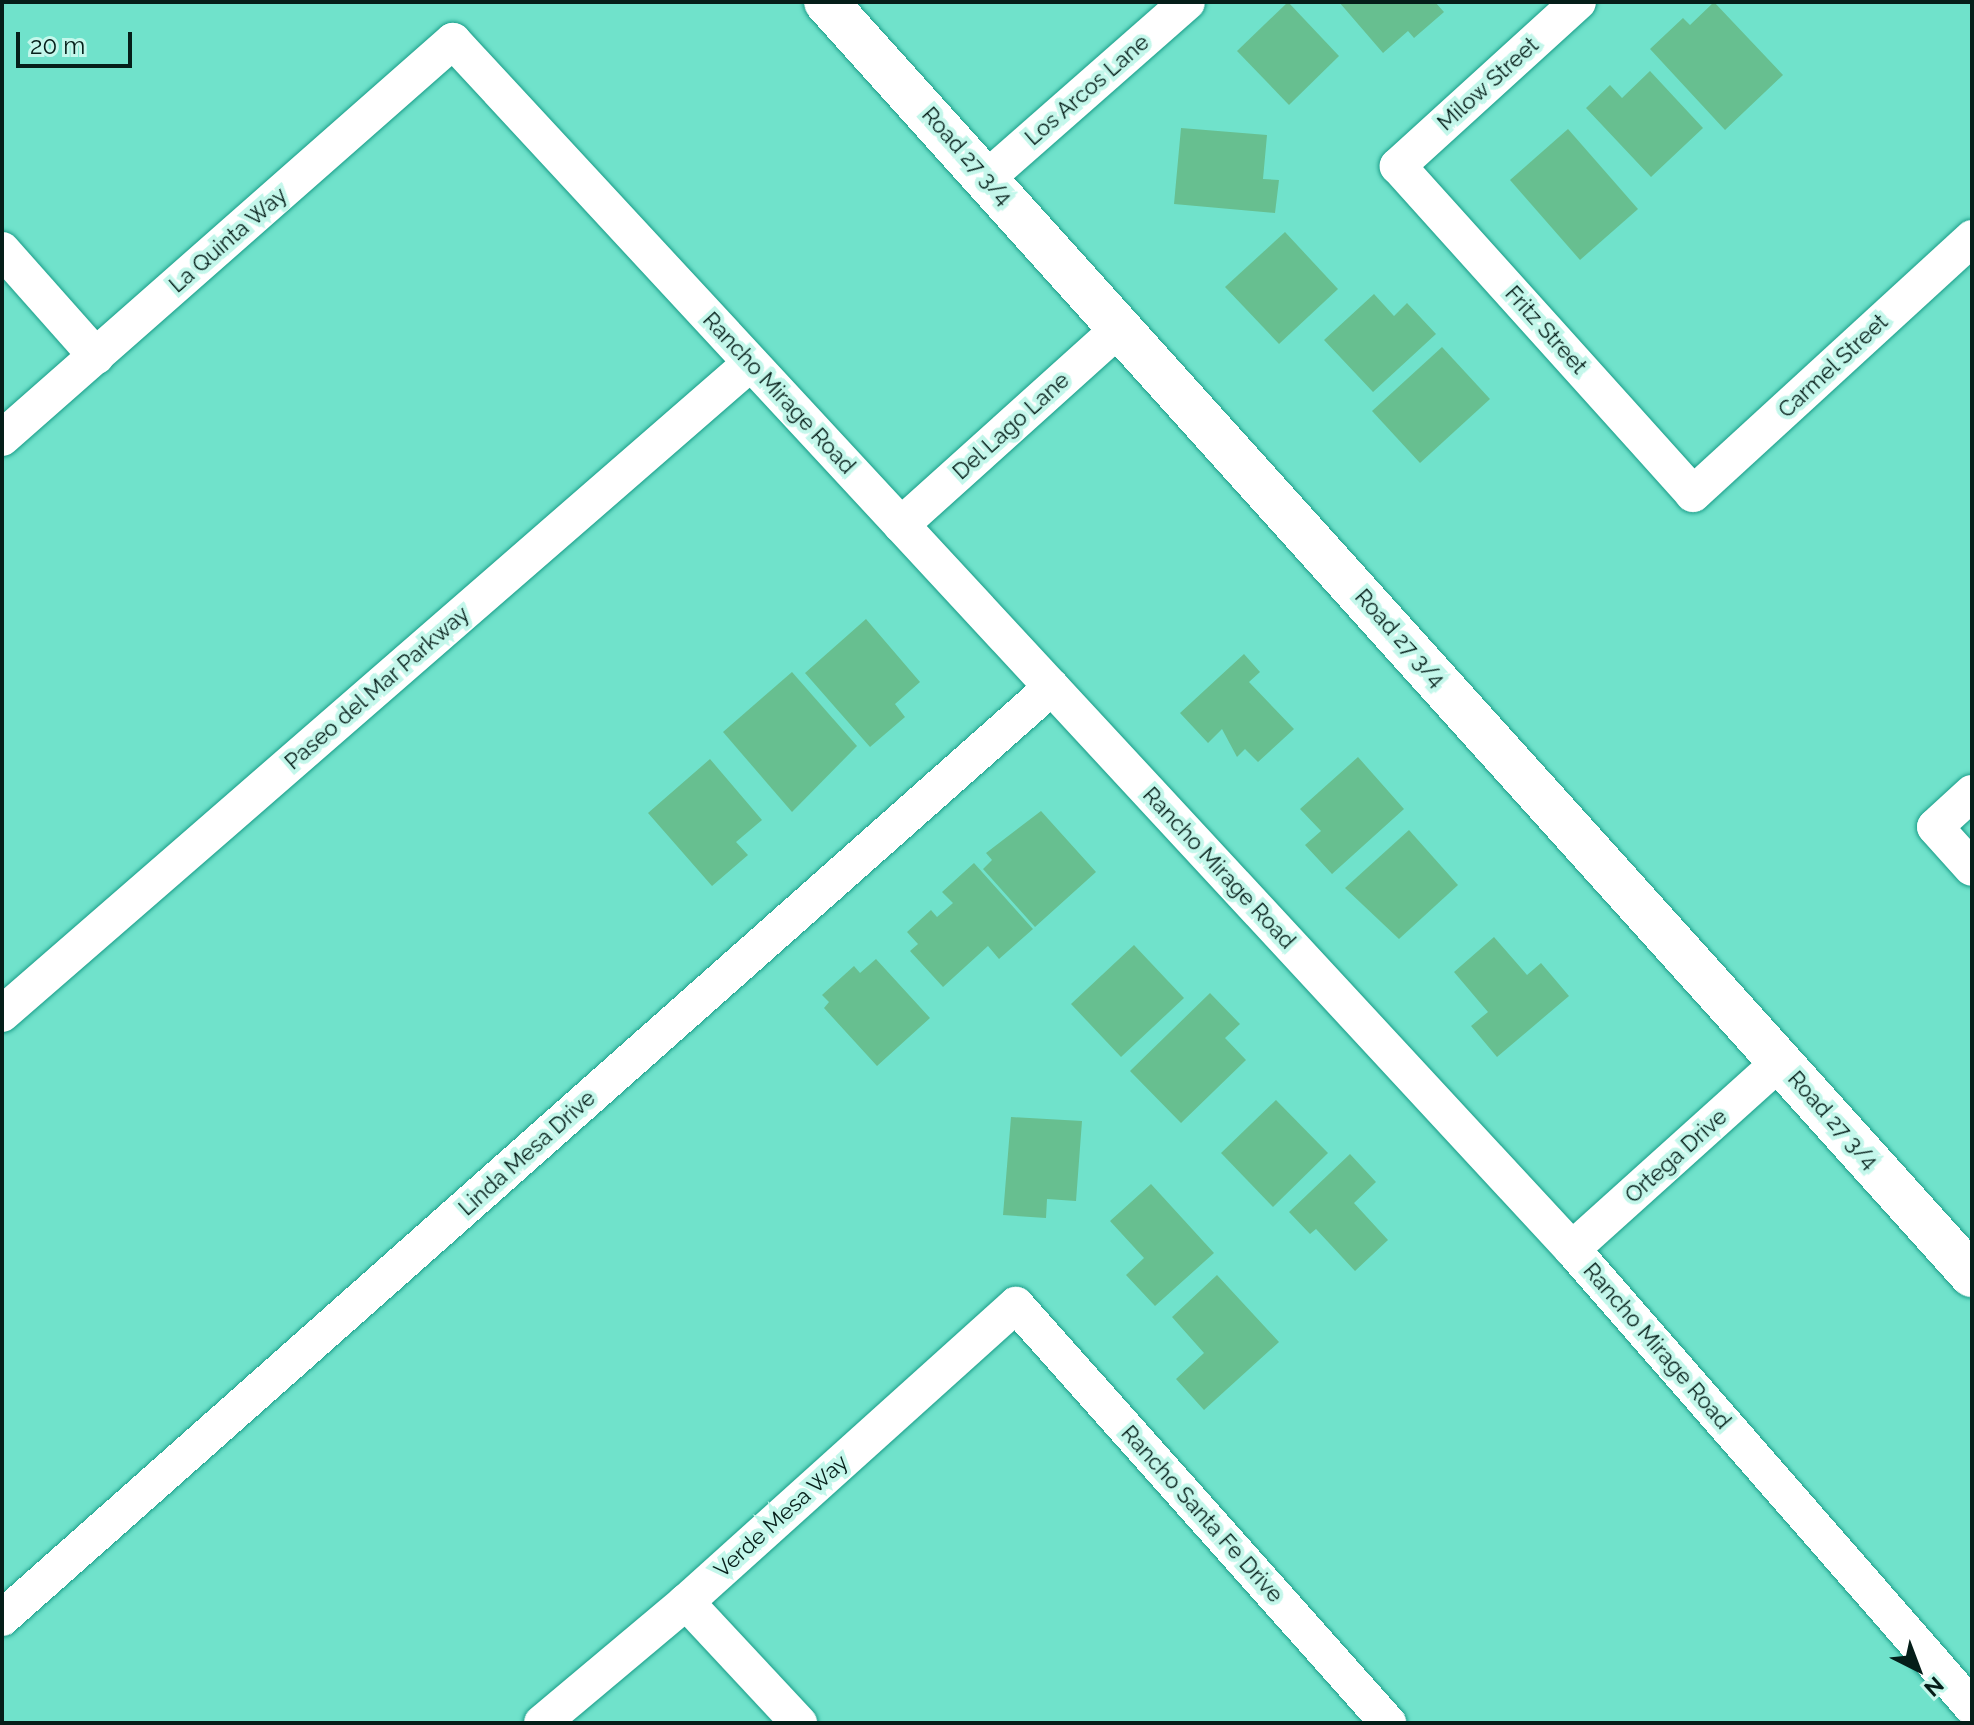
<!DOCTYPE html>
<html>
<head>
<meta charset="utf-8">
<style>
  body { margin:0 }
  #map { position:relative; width:1974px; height:1725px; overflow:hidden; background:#70e2cb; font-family:Raleway,sans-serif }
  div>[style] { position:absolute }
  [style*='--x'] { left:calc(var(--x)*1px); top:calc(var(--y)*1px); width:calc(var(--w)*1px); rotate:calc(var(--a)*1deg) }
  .building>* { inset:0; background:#67bf90 }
  .roads { filter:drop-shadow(0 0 2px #199c88) drop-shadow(0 0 2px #199c88) }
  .street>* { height:36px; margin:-18px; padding:0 18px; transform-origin:18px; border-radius:18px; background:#fff }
  .secondary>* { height:44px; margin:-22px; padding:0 22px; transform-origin:22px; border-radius:22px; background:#fff }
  span { translate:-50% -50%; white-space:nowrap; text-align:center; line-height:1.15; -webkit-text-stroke:8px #c4f7eb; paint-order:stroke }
  .street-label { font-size:22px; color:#051e19 }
  .frame { position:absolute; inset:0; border:4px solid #051e19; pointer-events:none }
  .north { position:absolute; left:1878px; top:1629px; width:80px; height:80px; -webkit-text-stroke:6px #c4f7eb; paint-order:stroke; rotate:138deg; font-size:22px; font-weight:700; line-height:32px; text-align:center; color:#051e19 }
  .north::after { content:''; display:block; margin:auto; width:28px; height:36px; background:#051e19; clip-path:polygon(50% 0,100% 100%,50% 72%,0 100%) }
  .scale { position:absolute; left:16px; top:32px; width:116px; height:36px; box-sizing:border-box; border:4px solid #051e19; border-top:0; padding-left:10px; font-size:24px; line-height:28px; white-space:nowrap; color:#051e19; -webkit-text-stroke:6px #c4f7eb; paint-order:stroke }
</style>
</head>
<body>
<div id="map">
  <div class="building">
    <div style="clip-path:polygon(1288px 2px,1339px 56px,1289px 105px,1237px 51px)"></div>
    <div style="clip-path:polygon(1339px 2px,1435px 2px,1444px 12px,1414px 38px,1408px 31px,1383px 53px)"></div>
    <div style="clip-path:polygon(1714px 2px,1783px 75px,1725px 130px,1650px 49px,1683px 18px,1690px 25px)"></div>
    <div style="clip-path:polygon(1650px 71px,1703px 128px,1651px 177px,1586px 108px,1610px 85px,1622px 98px)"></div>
    <div style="clip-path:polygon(1181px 128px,1267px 135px,1263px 179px,1279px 180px,1275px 213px,1174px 204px)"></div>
    <div style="clip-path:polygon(1568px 129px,1638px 209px,1580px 260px,1510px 180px)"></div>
    <div style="clip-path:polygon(1285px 232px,1338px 289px,1279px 344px,1225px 287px)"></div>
    <div style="clip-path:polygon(1374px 294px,1394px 316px,1407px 303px,1436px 334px,1373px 392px,1324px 340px)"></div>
    <div style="clip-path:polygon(1442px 347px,1490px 399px,1420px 463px,1372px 411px)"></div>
    <div style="clip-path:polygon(866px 619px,920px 682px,895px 704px,905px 717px,870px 747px,805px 673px)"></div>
    <div style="clip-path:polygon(1244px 654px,1260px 672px,1249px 682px,1294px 729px,1258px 762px,1245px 749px,1237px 757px,1222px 729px,1208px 743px,1180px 713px)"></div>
    <div style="clip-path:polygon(792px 672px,857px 746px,792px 812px,723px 732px)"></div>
    <div style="clip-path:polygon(1358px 757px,1404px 809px,1332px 874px,1305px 845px,1321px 831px,1300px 809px)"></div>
    <div style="clip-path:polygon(710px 759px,762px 820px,736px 842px,748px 855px,712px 886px,648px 813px)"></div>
    <div style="clip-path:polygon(1041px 811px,1096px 872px,1035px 927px,983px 869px,992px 860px,986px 853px)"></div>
    <div style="clip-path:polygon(1409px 830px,1458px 885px,1399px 939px,1345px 888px)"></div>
    <div style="clip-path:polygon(974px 863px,1033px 929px,999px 959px,988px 946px,943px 987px,910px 951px,918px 944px,907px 932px,931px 910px,937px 917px,953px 903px,942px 892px)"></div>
    <div style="clip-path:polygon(1494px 937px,1527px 975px,1541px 963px,1569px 996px,1497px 1057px,1471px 1026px,1488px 1012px,1454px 972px)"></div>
    <div style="clip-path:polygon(1134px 945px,1184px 998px,1121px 1057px,1071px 1004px)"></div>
    <div style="clip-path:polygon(876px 959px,930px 1018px,877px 1066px,824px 1008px,829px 1002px,822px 995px,854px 966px,860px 973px)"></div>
    <div style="clip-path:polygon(1210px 993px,1240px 1024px,1225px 1038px,1246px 1060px,1181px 1123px,1130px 1071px)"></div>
    <div style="clip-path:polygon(1276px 1100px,1328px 1153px,1273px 1207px,1221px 1153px)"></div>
    <div style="clip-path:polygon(1011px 1117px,1082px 1121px,1076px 1201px,1047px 1199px,1046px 1218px,1003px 1215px)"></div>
    <div style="clip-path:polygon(1350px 1154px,1376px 1182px,1354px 1203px,1388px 1240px,1355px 1271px,1316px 1229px,1310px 1234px,1289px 1212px)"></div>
    <div style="clip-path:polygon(1151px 1184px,1214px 1253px,1155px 1306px,1126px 1275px,1144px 1258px,1110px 1221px)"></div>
    <div style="clip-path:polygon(1217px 1275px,1279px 1342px,1204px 1410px,1176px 1379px,1204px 1353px,1172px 1317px)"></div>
  </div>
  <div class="roads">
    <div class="street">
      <div style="--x:1578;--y:2;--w:244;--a:137.7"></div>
      <div style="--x:1398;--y:166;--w:441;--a:48"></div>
      <div style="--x:1693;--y:494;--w:379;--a:-42.5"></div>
      <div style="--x:987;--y:178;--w:266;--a:-41.3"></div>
      <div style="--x:2;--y:250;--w:142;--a:48.4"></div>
      <div style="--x:2;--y:438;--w:601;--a:-41.36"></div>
      <div style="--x:453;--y:41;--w:1647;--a:47.19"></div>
      <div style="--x:1572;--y:1249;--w:608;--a:48.87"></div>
      <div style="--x:901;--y:525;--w:296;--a:-42"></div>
      <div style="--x:1972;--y:793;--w:50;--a:137.4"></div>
      <div style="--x:1935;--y:827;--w:55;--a:47.9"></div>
      <div style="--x:2;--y:1014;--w:992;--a:-41"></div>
      <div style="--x:1572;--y:1249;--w:280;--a:-42"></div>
      <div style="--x:686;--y:1602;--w:166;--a:47"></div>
      <div style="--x:2;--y:1618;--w:1403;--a:-41.56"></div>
      <div style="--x:542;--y:1723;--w:188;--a:-40"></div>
      <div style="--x:686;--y:1602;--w:444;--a:-42"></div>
      <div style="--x:1016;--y:1305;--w:560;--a:48.33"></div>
    </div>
    <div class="secondary">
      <div style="--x:826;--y:2;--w:1713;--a:48.01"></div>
    </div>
  </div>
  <div class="street-label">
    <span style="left:1488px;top:84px;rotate:-42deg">Milow Street</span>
    <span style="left:1087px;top:90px;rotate:-41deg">Los Arcos Lane</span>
    <span style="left:967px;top:156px;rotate:48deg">Road 27 3/4</span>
    <span style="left:228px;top:240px;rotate:-41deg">La Quinta Way</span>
    <span style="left:1546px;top:330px;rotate:48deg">Fritz Street</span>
    <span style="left:1833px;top:366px;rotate:-43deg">Carmel Street</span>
    <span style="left:779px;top:393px;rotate:47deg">Rancho Mirage Road</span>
    <span style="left:1011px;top:426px;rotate:-42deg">Del Lago Lane</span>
    <span style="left:1400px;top:638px;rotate:48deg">Road 27 3/4</span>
    <span style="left:377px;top:688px;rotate:-41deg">Paseo del Mar Parkway</span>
    <span style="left:1219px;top:868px;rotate:47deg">Rancho Mirage Road</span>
    <span style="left:1833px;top:1120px;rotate:48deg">Road 27 3/4</span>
    <span style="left:527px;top:1153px;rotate:-42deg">Linda Mesa Drive</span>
    <span style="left:1676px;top:1156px;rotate:-42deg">Ortega Drive</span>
    <span style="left:1657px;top:1346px;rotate:49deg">Rancho Mirage Road</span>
    <span style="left:1202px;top:1514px;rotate:48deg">Rancho Santa Fe Drive</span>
    <span style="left:781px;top:1516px;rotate:-42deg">Verde Mesa Way</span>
  </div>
  <div class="frame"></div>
  <div class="north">N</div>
  <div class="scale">20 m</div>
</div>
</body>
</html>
